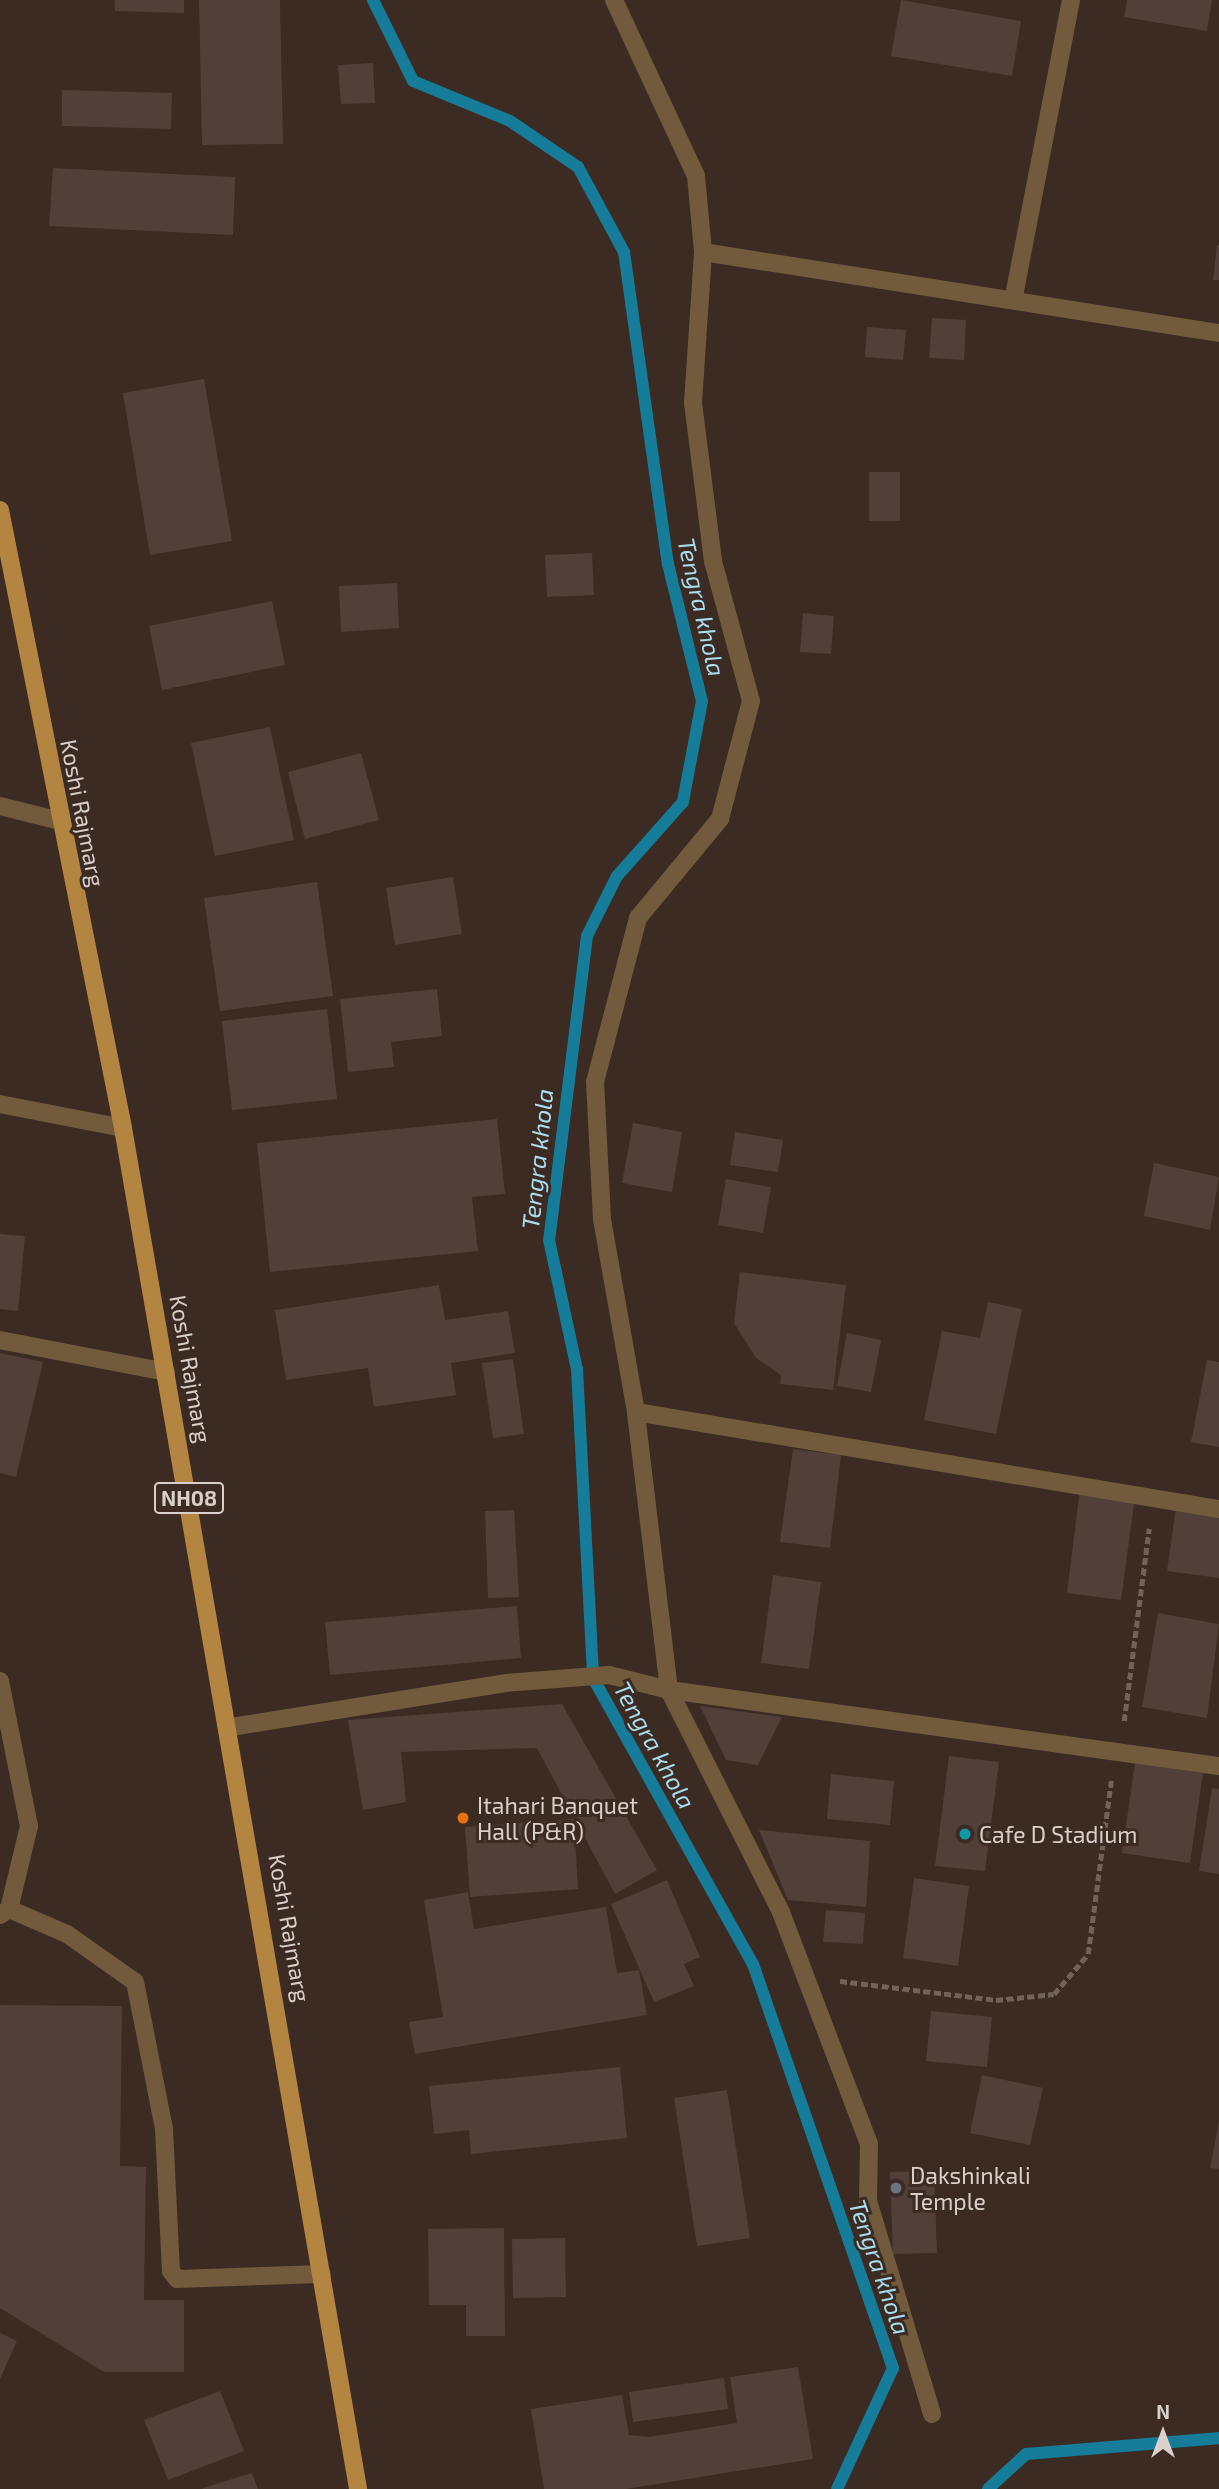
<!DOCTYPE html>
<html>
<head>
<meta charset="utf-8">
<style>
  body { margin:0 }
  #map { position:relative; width:1219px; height:2489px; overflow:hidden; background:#3b2b23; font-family:"Exo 2",sans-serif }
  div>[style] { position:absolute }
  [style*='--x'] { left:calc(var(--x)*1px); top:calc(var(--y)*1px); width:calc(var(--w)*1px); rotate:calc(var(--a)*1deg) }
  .stream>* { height:12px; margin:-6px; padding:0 6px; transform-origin:6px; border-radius:6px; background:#157c99 }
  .building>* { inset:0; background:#513f39 }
  .path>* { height:4.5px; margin-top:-2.25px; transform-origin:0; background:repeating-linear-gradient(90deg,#71635c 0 7px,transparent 0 10.5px) }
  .minor>* { height:18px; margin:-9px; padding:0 9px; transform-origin:9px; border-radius:9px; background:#725a3c }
  .major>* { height:18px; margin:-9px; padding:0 9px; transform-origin:9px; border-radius:9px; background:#b48441 }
  .dots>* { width:19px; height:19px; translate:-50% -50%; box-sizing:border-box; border:4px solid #3b2b23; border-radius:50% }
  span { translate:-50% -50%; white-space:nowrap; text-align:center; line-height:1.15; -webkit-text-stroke:6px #3b2b23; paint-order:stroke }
  .shield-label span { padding:2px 5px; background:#3b2b23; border:2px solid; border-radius:5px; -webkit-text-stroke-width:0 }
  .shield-label { font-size:21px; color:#dad0cb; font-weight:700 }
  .street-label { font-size:23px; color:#dad0cb }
  .poi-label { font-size:23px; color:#dad0cb }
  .left { translate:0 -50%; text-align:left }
  .water-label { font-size:24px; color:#a9def1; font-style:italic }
  .north { position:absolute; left:1128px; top:2398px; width:70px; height:70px; -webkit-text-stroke:5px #3b2b23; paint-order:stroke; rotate:0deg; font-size:19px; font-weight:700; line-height:28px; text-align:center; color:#dad0cb }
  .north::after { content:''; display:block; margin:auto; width:24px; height:32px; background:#dad0cb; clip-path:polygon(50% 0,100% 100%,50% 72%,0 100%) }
</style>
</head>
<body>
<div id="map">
  <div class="stream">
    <div style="--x:373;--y:0;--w:90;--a:63.7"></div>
    <div style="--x:413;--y:81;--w:105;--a:22.4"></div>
    <div style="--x:510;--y:121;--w:82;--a:34.1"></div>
    <div style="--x:578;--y:167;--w:97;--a:61.6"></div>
    <div style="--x:624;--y:252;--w:315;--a:82"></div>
    <div style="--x:668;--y:564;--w:141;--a:76.1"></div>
    <div style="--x:702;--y:701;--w:103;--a:100.7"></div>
    <div style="--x:683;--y:802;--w:99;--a:131.7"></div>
    <div style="--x:617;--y:876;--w:67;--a:116.6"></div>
    <div style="--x:587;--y:936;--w:306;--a:97.1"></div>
    <div style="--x:549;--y:1240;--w:132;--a:77.8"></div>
    <div style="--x:577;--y:1369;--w:309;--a:87"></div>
    <div style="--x:593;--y:1678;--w:328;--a:60.8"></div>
    <div style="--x:753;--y:1964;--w:428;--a:70.9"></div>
    <div style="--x:893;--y:2368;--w:133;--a:114.8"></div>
    <div style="--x:988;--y:2489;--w:52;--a:-42.6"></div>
    <div style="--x:1026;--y:2454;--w:194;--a:-4.7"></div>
  </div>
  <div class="building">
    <div style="clip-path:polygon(115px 0,184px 0,184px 13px,115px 11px)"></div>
    <div style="clip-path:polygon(199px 0,280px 0,283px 144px,202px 145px)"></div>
    <div style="clip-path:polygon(901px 0,1021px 21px,1012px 76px,891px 56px)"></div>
    <div style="clip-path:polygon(1127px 0,1212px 0,1207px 31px,1124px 17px)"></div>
    <div style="clip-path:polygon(373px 63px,375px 103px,341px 104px,338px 65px)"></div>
    <div style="clip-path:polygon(62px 90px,172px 93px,171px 129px,62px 126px)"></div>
    <div style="clip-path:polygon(53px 168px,235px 177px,233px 235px,49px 226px)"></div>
    <div style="clip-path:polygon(1217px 245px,1219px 245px,1219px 280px,1213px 280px)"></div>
    <div style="clip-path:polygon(932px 318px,966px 320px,964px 360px,929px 358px)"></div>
    <div style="clip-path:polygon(867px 327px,906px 330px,903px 360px,865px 357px)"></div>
    <div style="clip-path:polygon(204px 379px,232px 541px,150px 555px,123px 393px)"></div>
    <div style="clip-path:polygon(869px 472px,900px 472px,900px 521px,869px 521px)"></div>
    <div style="clip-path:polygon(592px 553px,594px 595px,547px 597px,545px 555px)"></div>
    <div style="clip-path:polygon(397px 583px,399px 628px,341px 632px,339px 586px)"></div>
    <div style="clip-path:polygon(272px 601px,285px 665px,162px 690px,149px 626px)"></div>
    <div style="clip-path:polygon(803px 613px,834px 616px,831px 654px,800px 652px)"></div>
    <div style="clip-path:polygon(270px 727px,294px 840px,215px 856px,191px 743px)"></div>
    <div style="clip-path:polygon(361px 753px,379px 820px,305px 839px,288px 772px)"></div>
    <div style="clip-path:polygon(453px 877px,462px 934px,395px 945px,386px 888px)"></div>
    <div style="clip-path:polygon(317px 882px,333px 996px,220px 1011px,204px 898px)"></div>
    <div style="clip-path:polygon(437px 989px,442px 1036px,391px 1042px,394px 1067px,348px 1072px,340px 999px)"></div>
    <div style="clip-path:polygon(327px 1009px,337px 1099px,232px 1110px,222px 1021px)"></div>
    <div style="clip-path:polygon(497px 1119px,505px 1194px,472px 1197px,478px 1251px,270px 1272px,257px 1143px)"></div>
    <div style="clip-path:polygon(633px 1123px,682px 1132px,672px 1192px,622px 1183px)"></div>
    <div style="clip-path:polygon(735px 1132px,783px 1140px,778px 1172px,730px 1165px)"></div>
    <div style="clip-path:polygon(1154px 1163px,1219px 1177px,1210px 1230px,1144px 1216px)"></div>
    <div style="clip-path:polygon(726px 1179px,771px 1187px,763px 1233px,718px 1225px)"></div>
    <div style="clip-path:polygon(0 1234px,25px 1236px,18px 1311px,0 1309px)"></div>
    <div style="clip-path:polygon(740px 1272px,846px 1285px,833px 1390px,780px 1384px,781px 1375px,756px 1358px,734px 1323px)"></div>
    <div style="clip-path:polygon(439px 1285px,445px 1320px,508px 1311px,515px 1353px,451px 1363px,456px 1395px,374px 1407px,368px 1368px,286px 1380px,275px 1310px)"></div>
    <div style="clip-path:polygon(988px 1302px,1022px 1309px,996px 1434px,924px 1420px,942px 1331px,980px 1338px)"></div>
    <div style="clip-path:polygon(847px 1333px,881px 1340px,871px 1392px,837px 1386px)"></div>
    <div style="clip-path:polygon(0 1353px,43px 1362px,16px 1477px,0 1473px)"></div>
    <div style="clip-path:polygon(513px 1359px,524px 1434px,493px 1438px,482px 1363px)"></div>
    <div style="clip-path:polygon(1207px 1360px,1219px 1362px,1219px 1447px,1191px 1442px)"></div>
    <div style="clip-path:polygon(793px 1449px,841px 1455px,830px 1548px,780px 1542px)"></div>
    <div style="clip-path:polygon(1080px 1489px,1135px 1497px,1121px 1600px,1067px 1593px)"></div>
    <div style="clip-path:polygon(1176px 1507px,1219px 1513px,1219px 1578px,1167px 1571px)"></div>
    <div style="clip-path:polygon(514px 1510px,519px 1597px,488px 1598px,485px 1511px)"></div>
    <div style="clip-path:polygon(773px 1575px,821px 1582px,809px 1669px,761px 1663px)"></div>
    <div style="clip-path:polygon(517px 1606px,521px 1658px,330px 1675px,325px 1622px)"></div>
    <div style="clip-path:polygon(1158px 1613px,1219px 1624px,1207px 1718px,1142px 1707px)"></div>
    <div style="clip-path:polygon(562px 1704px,657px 1870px,615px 1894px,537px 1748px,401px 1752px,406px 1802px,363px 1810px,348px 1720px)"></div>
    <div style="clip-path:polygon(700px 1706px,782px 1717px,758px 1765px,726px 1760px)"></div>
    <div style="clip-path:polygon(949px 1756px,999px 1762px,985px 1871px,935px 1866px)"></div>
    <div style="clip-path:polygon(1135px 1763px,1203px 1773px,1190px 1863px,1122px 1853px)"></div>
    <div style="clip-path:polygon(831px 1774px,894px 1781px,890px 1825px,827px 1819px)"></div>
    <div style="clip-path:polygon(1212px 1788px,1219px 1789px,1219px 1874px,1199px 1871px)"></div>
    <div style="clip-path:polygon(574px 1819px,578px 1889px,470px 1897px,465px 1827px)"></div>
    <div style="clip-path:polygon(759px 1830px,870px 1841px,866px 1907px,788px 1900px)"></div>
    <div style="clip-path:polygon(914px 1878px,969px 1886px,958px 1966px,903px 1958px)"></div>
    <div style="clip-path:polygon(667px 1880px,700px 1957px,684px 1964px,694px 1986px,654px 2002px,611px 1904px)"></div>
    <div style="clip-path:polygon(468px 1892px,474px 1929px,606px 1907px,617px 1973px,639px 1970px,647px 2015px,415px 2054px,409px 2022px,443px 2017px,424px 1900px)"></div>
    <div style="clip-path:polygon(826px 1910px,865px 1913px,863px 1944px,823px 1942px)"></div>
    <div style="clip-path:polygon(0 2005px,122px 2006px,120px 2166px,146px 2167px,144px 2300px,184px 2300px,184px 2372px,104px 2372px,0 2308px)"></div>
    <div style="clip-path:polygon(931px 2011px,992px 2017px,987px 2067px,926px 2061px)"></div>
    <div style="clip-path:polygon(620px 2067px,627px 2138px,471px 2154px,469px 2130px,434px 2134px,429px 2086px)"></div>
    <div style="clip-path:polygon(982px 2075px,1043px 2088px,1030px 2145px,970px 2133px)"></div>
    <div style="clip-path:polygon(727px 2090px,750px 2238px,697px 2246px,674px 2098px)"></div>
    <div style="clip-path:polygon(1219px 2121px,1219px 2169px,1210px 2168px)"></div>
    <div style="clip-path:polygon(934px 2171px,937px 2253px,893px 2254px,890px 2172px)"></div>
    <div style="clip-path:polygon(504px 2228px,505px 2336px,466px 2336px,466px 2305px,429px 2305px,428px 2229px)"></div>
    <div style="clip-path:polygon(565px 2238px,566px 2297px,513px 2298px,512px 2239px)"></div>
    <div style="clip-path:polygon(0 2333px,17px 2341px,0 2379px)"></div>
    <div style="clip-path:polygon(798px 2367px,813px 2459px,626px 2489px,544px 2489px,531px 2409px,622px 2395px,629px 2435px,649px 2437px,737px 2423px,730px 2377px)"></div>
    <div style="clip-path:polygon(724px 2378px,728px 2409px,633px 2422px,629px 2392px)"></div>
    <div style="clip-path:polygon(220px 2391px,244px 2451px,168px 2480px,144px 2420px)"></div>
    <div style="clip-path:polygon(252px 2473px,258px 2489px,203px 2489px,203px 2488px)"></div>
  </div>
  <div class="path">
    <div style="--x:1124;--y:1721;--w:194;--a:-82.6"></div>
    <div style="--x:840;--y:1981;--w:157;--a:6.9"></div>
    <div style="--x:996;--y:2000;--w:58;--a:-5.9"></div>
    <div style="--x:1054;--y:1994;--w:52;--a:-49.6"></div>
    <div style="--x:1088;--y:1954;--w:175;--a:-82.4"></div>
  </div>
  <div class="minor">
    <div style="--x:614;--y:0;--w:194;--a:65"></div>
    <div style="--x:696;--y:176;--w:76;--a:84.7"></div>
    <div style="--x:1014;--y:296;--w:301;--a:-79.1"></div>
    <div style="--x:0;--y:806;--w:62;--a:14"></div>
    <div style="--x:0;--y:1104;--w:125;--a:11"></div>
    <div style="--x:0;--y:1340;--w:169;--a:10.9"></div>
    <div style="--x:636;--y:1412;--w:591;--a:9.45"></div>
    <div style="--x:0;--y:1681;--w:148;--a:78.7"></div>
    <div style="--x:29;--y:1826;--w:85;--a:103.5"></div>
    <div style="--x:231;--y:1727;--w:278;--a:-9.1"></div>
    <div style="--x:506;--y:1683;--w:103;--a:-4.4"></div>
    <div style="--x:609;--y:1675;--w:62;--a:14"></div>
    <div style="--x:669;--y:1690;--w:555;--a:7.87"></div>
    <div style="--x:0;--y:1915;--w:11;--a:-34"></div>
    <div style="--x:9;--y:1909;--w:63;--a:23.3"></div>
    <div style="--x:67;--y:1934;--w:83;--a:35.2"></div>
    <div style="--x:135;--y:1982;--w:150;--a:78.8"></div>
    <div style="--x:164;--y:2129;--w:142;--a:87.2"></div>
    <div style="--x:171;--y:2271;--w:10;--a:53"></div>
    <div style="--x:177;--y:2279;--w:145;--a:-2"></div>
    <div style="--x:932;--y:2414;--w:222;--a:-106.7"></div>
    <div style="--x:868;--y:2201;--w:57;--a:-89"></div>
    <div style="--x:869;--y:2144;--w:248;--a:-110.8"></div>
    <div style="--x:781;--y:1912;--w:249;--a:-116.8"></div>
    <div style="--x:669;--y:1690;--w:280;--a:-96.8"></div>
    <div style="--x:636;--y:1412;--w:196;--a:-100"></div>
    <div style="--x:602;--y:1219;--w:137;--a:-92.9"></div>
    <div style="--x:595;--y:1082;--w:170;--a:-75.3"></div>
    <div style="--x:638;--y:918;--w:129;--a:-50.4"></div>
    <div style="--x:720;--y:819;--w:122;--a:-75.3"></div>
    <div style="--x:751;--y:701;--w:145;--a:-105.2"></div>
    <div style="--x:713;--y:561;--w:159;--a:-97.2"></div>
    <div style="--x:693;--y:403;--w:151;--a:-86.2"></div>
    <div style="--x:703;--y:252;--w:522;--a:8.92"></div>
  </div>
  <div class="major">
    <div style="--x:0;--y:510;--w:630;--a:78.74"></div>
    <div style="--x:123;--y:1128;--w:1381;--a:80.2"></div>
  </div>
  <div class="dots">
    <div style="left:463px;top:1818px;background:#e8710a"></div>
    <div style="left:965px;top:1834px;background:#0f9aa8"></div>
    <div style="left:896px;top:2188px;background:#6b7280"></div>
  </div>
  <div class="shield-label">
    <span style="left:189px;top:1498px">NH08</span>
  </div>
  <div class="street-label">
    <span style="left:83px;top:813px;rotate:79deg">Koshi Rajmarg</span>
    <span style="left:191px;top:1369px;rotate:80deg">Koshi Rajmarg</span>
    <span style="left:290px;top:1928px;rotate:80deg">Koshi Rajmarg</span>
  </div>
  <div class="poi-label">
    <span class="left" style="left:477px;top:1818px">Itahari Banquet<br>Hall (P&amp;R)</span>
    <span class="left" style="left:979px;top:1834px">Cafe D Stadium</span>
    <span class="left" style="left:910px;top:2188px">Dakshinkali<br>Temple</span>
  </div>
  <div class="water-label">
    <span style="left:702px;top:607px;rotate:77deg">Tengra khola</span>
    <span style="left:537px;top:1159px;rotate:-84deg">Tengra khola</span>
    <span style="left:655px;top:1745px;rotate:61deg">Tengra khola</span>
    <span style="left:880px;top:2267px;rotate:71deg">Tengra khola</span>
  </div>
  <div class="north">N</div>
</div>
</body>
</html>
